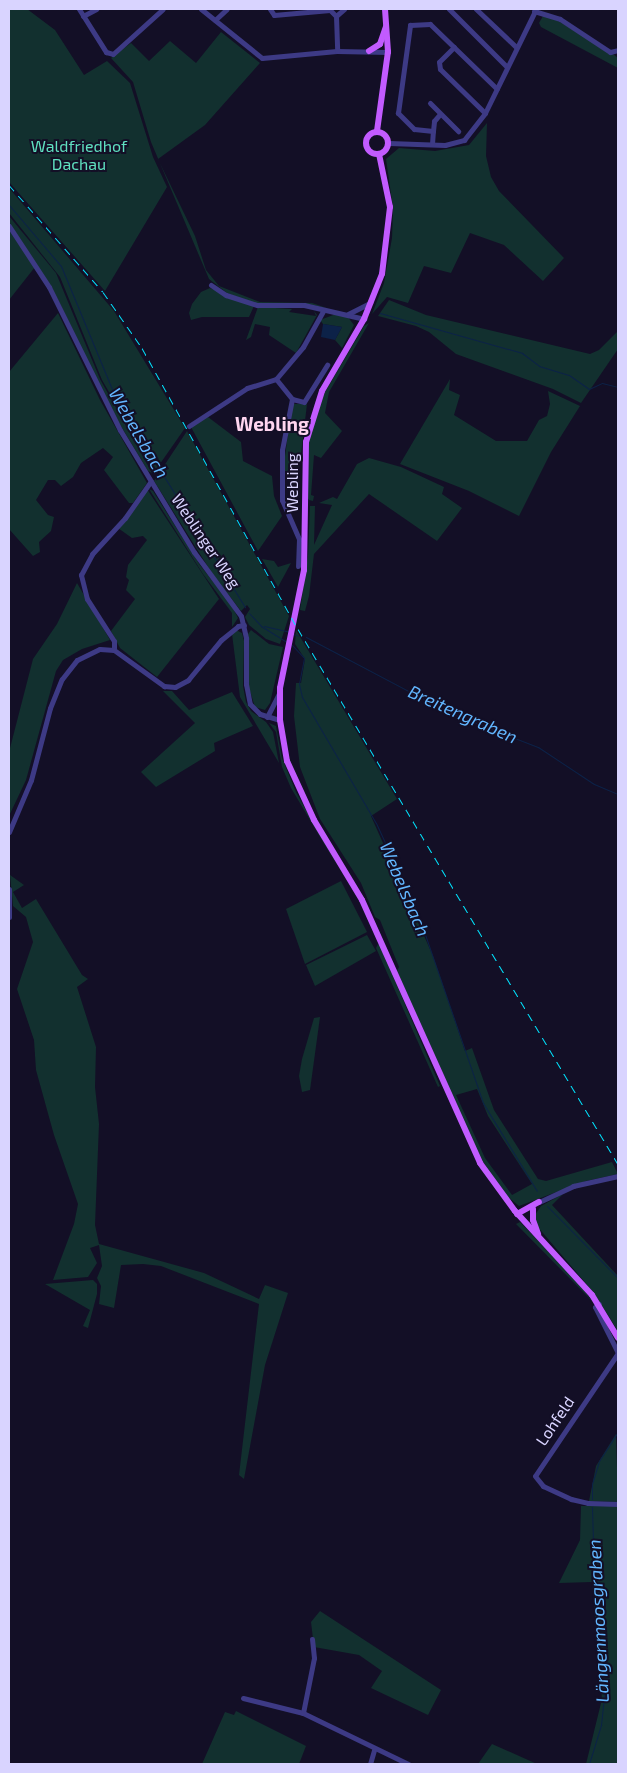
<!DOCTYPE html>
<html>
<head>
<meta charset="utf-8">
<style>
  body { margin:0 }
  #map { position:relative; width:627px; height:1773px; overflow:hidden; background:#130f26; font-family:"Exo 2",sans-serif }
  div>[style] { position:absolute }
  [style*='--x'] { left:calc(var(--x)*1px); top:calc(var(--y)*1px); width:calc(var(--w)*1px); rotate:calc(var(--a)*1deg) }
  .green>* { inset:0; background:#12302f }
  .water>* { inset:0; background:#0c2248 }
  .stream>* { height:1px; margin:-0.5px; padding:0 0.5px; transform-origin:0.5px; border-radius:0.5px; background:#0c2248 }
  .minor>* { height:5px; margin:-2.5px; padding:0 2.5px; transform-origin:2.5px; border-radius:2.5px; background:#3d3a85 }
  .major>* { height:6px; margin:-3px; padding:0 3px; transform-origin:3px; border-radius:3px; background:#c25bff }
  .major>.ring { margin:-3px; padding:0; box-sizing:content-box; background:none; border:6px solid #c25bff; border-radius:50% }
  .rail>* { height:1px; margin-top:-0.5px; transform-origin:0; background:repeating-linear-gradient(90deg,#00e5ff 0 8px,transparent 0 14px) }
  span { translate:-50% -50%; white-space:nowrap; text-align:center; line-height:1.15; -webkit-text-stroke:4px #130f26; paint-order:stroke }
  .park-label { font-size:16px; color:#5fe0c0 }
  .street-label { font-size:16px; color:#d9d4ff }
  .water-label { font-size:18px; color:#62b6ff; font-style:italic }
  .quarter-label { font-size:19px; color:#ffd6f0; font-weight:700 }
  .frame { position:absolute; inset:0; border:10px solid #d9d4ff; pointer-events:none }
</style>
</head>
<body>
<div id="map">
  <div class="green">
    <div style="clip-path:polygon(9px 9px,27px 9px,55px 30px,84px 75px,107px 61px,130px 83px,153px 157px,167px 187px,105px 291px,9px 182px)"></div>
    <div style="clip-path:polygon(543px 16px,555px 19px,613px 54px,618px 58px,618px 68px,541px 27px,539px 23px)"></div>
    <div style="clip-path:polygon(221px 32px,260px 63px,205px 125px,158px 159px,195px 236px,206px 270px,219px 286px,260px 302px,312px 303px,327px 308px,308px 304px,254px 303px,227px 293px,209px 279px,151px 142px,133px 82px,111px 58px,131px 43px,149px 61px,170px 41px,196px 63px)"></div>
    <div style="clip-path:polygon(487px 123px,486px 156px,491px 177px,499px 191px,564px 258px,543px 281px,504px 245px,470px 233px,451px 273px,424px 266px,408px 303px,387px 297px,372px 314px,384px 283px,392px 238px,393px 208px,386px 159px,399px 148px,435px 151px,469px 145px)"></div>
    <div style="clip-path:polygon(9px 188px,114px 311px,185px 428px,155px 471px,102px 380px,60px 277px,9px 213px)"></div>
    <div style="clip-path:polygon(9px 216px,56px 273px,100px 379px,152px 473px,148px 471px,116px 418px,57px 298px,9px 222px)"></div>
    <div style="clip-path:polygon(9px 230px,35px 267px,9px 300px)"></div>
    <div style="clip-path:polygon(210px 288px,254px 306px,249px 317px,202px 317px,191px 320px,189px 313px,192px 304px,201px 292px)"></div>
    <div style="clip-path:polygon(389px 300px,426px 315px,590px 354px,599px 350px,618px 331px,618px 349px,581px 403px,553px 389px,456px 354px,429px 332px,416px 326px,378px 316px)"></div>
    <div style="clip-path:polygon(258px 307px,292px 309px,289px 312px,316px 316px,314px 311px,317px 315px,296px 353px,269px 335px,270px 327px,255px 324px,251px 337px,246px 340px)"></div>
    <div style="clip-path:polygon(58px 313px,100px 400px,147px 483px,133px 503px,129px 503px,104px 470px,113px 457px,103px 448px,81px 463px,73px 477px,61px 486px,55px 480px,48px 480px,36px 500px,48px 515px,54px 517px,51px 531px,39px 542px,40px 552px,33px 556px,9px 529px,9px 372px)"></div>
    <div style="clip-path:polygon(336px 314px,347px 316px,354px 325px,342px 348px,335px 340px,342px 327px,323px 324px,320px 320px)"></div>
    <div style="clip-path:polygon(369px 323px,329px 392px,325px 413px,342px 431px,321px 458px,314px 455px,311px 495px,314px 496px,313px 501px,309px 500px,307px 497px,308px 444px,321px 399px,364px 326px)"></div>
    <div style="clip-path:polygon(450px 379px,449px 390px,460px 395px,454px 415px,496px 441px,527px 441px,539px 420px,547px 416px,550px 404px,548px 391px,580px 406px,551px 452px,519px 516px,469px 491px,400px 464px)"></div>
    <div style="clip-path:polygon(292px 404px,307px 404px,299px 471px,283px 471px)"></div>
    <div style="clip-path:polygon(208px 417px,241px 442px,243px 461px,272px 476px,274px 496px,282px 516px,258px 551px,191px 427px)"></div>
    <div style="clip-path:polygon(187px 431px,289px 616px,280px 644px,266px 639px,249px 625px,245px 617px,250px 609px,247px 605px,241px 611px,212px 573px,154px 481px)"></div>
    <div style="clip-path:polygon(369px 458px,401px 467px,444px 487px,442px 494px,462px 508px,437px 541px,369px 494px,314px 554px,309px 596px,305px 611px,300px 610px,308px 556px,310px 506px,315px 506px,314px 545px,332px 505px,319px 503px,333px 497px,337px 499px,357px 464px)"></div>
    <div style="clip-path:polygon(147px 489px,219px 599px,157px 677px,120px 648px,111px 631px,135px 599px,126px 590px,129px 580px,126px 577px,128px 565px,147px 540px,143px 536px,132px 538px,118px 528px)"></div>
    <div style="clip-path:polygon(149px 489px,153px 491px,200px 565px,232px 606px,238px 618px,232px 627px,232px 613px,203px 574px)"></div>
    <div style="clip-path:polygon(262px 559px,274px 561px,278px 567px,291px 563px,278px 587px)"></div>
    <div style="clip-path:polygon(77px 583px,110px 640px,82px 649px,63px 660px,56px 671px,26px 780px,9px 816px,9px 752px,33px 659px,57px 624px)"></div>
    <div style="clip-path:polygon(236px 630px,242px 633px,244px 641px,243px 686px,246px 702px,251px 711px,266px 722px,273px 732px,279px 763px,240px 697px,232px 634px)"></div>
    <div style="clip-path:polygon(251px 630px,269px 644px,283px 647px,270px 703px,265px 710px,255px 707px,249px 688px,248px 634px)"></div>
    <div style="clip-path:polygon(evenodd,296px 630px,397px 799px,371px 816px,433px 956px,465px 1051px,472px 1048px,494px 1110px,538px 1179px,546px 1181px,612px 1162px,618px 1174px,586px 1181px,519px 1206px,508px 1197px,481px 1159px,397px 971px,399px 967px,380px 920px,375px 917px,361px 883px,320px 819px,300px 767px,294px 716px,296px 683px,301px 683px,305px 659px,295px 644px,296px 630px,477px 1089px,488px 1116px,532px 1184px,512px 1195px,485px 1158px,456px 1095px,477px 1089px)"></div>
    <div style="clip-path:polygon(163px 691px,172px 691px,189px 710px,232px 692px,253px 726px,214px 743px,215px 751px,156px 787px,141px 772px,195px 723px)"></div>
    <div style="clip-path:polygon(269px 723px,276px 726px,282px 758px,296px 792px,338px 867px,291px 788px,282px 767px,276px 732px)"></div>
    <div style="clip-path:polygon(10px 875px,24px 885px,13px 892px,22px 908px,36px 899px,82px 975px,88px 979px,77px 987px,96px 1047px,95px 1087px,99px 1124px,95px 1225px,99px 1244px,204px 1273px,259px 1299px,265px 1285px,288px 1293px,265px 1365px,244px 1479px,239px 1475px,259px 1304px,161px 1266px,143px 1264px,121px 1265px,114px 1308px,99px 1304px,101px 1286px,97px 1278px,102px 1266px,99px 1245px,90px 1248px,97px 1263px,88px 1277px,53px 1280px,74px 1224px,78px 1204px,54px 1135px,36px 1070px,34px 1040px,17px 989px,33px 942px,26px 917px,13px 906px)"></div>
    <div style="clip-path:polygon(341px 881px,367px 932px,305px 964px,286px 909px)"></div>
    <div style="clip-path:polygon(367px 935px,376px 951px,315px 986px,306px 965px)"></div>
    <div style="clip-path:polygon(378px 944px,380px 946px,440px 1086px,438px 1087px,376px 948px)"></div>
    <div style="clip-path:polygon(320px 1017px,310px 1090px,302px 1092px,299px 1076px,302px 1059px,314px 1018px)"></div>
    <div style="clip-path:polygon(563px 1194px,552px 1205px,618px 1276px,618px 1331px,594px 1293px,537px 1226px,535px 1215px,541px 1206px)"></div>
    <div style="clip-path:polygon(520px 1222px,576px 1280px,593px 1302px,516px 1224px)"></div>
    <div style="clip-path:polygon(93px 1280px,97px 1284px,97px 1294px,88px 1328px,83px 1326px,90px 1310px,45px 1284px)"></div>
    <div style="clip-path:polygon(616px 1434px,618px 1502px,589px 1501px,596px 1466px)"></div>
    <div style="clip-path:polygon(581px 1506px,618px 1506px,618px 1764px,586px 1764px,602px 1699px,592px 1582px,559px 1583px,580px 1540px)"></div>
    <div style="clip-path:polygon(320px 1611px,441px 1690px,428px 1715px,371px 1688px,382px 1671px,359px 1655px,314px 1647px,311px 1622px)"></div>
    <div style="clip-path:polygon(236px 1711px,306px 1746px,299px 1764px,202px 1764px,225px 1712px,234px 1715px)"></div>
    <div style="clip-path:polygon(492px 1744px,537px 1764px,478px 1764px)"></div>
  </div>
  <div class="water">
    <div style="clip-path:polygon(323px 324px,342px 327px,335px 340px,321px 337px)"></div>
  </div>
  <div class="stream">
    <div style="--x:9;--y:205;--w:80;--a:49.6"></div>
    <div style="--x:61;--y:266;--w:144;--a:67.5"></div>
    <div style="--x:116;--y:399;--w:245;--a:58.2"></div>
    <div style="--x:380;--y:313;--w:148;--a:15.7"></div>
    <div style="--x:522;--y:353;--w:21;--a:37"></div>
    <div style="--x:539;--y:366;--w:31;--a:17"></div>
    <div style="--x:569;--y:375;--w:24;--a:35"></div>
    <div style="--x:589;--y:389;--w:14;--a:-25"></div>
    <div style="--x:602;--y:383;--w:16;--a:14"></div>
    <div style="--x:249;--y:613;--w:18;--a:47"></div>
    <div style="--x:261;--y:626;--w:31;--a:32"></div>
    <div style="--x:264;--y:626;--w:26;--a:13"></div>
    <div style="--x:293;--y:634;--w:6;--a:18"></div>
    <div style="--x:306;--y:637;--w:161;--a:27.8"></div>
    <div style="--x:448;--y:712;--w:97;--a:21.3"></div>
    <div style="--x:538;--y:747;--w:67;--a:33.5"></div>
    <div style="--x:594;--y:784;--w:26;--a:23"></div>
    <div style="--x:292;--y:645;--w:18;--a:47"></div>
    <div style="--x:304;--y:658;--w:26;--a:101"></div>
    <div style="--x:299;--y:684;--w:13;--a:77"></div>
    <div style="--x:302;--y:697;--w:146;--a:59.6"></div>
    <div style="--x:376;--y:823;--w:100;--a:65.2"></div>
    <div style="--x:418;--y:914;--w:200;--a:71"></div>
    <div style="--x:483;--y:1103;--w:103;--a:58.5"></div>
    <div style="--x:547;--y:1206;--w:101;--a:45.4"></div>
    <div style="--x:592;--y:1499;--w:15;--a:-90"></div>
    <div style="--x:592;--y:1484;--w:24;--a:-73"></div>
    <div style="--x:599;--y:1461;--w:35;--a:-57"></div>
    <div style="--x:589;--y:1764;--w:41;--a:-72.9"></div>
    <div style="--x:601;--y:1725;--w:30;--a:-84"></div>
    <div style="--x:604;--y:1695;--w:120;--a:-94.8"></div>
    <div style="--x:594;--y:1575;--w:68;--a:-91.7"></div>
  </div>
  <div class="minor">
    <div style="--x:79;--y:9;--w:51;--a:57.9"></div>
    <div style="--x:106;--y:52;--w:7;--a:16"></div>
    <div style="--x:113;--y:54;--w:67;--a:-42"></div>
    <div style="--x:201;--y:9;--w:78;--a:38.8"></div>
    <div style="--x:262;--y:58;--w:75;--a:-5.3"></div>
    <div style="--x:337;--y:51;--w:51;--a:1.1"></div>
    <div style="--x:270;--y:9;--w:7;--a:56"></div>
    <div style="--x:274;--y:15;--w:56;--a:-5.1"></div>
    <div style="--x:330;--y:10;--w:8;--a:45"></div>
    <div style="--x:449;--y:9;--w:82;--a:45"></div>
    <div style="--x:476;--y:9;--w:55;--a:43.5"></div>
    <div style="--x:534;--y:11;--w:27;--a:17"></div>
    <div style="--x:560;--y:19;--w:60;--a:33.4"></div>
    <div style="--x:610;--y:52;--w:8;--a:-14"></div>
    <div style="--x:83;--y:16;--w:15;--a:-28"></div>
    <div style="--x:336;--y:16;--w:35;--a:88"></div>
    <div style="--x:336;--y:16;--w:11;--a:-41"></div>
    <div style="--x:215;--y:20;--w:16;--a:-43"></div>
    <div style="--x:454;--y:47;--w:21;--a:135"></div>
    <div style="--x:439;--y:62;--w:7;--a:82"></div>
    <div style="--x:440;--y:69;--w:63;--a:44.4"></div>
    <div style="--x:430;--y:103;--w:40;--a:45"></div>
    <div style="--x:433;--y:131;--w:10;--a:-84"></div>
    <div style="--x:434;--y:121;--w:9;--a:-49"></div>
    <div style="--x:389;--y:143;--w:56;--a:2"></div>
    <div style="--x:445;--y:145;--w:20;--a:-15"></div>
    <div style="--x:464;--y:140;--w:34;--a:-52"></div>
    <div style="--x:485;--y:113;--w:116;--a:-63.9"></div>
    <div style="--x:432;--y:144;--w:13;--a:-86"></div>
    <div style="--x:433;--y:131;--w:19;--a:-174"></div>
    <div style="--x:414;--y:129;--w:23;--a:-135"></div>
    <div style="--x:398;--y:113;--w:89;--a:-82.2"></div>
    <div style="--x:410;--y:25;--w:20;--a:-3"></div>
    <div style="--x:430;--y:24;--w:93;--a:44.1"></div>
    <div style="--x:9;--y:226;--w:73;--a:56.7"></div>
    <div style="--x:49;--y:287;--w:160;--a:63.6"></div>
    <div style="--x:120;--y:430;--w:143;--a:58.8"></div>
    <div style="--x:194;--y:552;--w:79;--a:53.7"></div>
    <div style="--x:241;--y:616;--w:23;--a:77"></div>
    <div style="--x:246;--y:638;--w:46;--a:90"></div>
    <div style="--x:246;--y:684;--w:20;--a:79"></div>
    <div style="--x:250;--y:704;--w:14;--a:45"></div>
    <div style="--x:260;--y:714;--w:21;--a:17"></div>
    <div style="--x:211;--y:285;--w:18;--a:34"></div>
    <div style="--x:226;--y:295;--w:33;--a:18"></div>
    <div style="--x:257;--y:305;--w:47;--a:0"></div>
    <div style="--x:304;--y:305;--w:62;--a:13.1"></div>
    <div style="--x:348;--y:314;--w:25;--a:-27"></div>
    <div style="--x:276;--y:379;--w:26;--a:51"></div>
    <div style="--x:292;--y:399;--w:12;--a:14"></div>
    <div style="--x:304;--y:402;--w:44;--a:-58.1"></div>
    <div style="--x:292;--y:399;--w:52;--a:101.1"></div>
    <div style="--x:282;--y:450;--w:50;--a:90"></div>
    <div style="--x:282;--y:500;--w:43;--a:66.4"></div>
    <div style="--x:299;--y:539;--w:27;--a:92"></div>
    <div style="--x:189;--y:426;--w:69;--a:-33.2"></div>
    <div style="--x:247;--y:388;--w:30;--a:-17"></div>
    <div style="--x:276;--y:379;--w:42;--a:-49.8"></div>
    <div style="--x:303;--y:347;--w:41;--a:-60.9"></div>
    <div style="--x:114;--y:650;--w:9;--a:-90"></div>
    <div style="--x:114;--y:641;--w:50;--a:-122.7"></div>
    <div style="--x:87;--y:599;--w:25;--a:-104"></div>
    <div style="--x:81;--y:575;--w:24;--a:-62"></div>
    <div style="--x:92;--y:554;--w:49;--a:-47.5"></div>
    <div style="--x:125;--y:518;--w:45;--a:-54.9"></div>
    <div style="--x:267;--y:717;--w:27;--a:-63"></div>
    <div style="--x:9;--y:832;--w:56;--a:-67.1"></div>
    <div style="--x:31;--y:780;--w:74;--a:-75.2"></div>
    <div style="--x:50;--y:708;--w:31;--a:-68"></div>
    <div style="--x:62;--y:679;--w:24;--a:-52"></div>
    <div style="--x:77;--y:660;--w:25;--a:-26"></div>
    <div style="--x:100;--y:649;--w:14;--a:4"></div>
    <div style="--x:114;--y:650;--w:62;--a:35.8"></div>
    <div style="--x:164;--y:686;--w:11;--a:5"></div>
    <div style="--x:175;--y:687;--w:15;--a:-28"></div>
    <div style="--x:188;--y:680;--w:52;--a:-50.5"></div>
    <div style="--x:221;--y:640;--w:22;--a:-39"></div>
    <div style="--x:238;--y:626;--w:6;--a:-9"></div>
    <div style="--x:9;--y:889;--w:28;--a:90"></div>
    <div style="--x:539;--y:1202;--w:38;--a:-25"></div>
    <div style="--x:573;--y:1186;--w:46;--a:-12.5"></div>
    <div style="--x:599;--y:1304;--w:5;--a:143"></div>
    <div style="--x:595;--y:1307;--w:51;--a:63.4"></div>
    <div style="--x:618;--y:1353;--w:148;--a:124"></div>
    <div style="--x:535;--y:1476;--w:13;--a:51"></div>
    <div style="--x:543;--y:1486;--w:31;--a:25"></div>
    <div style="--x:571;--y:1499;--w:17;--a:13"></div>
    <div style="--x:588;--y:1503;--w:30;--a:2"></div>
    <div style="--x:243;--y:1698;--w:62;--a:14"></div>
    <div style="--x:303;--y:1713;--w:117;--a:25.9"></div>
    <div style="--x:303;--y:1713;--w:56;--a:-78.7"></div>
    <div style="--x:314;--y:1658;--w:19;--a:-96"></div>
    <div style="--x:370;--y:1764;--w:15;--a:-74"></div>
  </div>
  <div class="major">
    <div style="--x:369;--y:51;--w:13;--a:-32"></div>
    <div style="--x:380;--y:44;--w:18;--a:-71"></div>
    <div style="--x:377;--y:131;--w:80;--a:-82.1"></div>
    <div style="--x:388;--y:52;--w:43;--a:-94"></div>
    <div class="ring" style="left:366px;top:132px;width:16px;height:16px"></div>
    <div style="--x:379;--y:154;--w:54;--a:78.3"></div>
    <div style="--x:390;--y:207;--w:67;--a:96.8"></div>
    <div style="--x:382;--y:274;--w:48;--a:111.8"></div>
    <div style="--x:364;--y:319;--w:83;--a:120.3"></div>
    <div style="--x:322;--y:391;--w:53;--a:107.4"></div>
    <div style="--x:306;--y:442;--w:128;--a:90.9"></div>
    <div style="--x:304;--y:570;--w:120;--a:101.5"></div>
    <div style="--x:280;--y:688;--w:32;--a:90"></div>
    <div style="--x:280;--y:720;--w:42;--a:80.3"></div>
    <div style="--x:287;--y:761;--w:65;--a:65.4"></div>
    <div style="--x:314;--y:820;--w:93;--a:59"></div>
    <div style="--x:362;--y:900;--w:288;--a:65.8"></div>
    <div style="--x:480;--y:1163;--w:59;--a:53.9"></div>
    <div style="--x:515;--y:1211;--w:114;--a:47.5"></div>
    <div style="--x:592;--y:1295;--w:50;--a:58.8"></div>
    <div style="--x:533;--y:1209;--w:11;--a:90"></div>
    <div style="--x:533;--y:1220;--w:15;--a:70"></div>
    <div style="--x:517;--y:1214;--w:25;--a:-29"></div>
  </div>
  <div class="rail">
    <div style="--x:9;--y:185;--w:142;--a:48.7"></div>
    <div style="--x:103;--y:292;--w:68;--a:55.1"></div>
    <div style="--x:142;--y:348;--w:321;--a:61"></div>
    <div style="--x:298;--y:629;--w:623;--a:59.12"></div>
  </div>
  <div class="park-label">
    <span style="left:79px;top:155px">Waldfriedhof<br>Dachau</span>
  </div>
  <div class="street-label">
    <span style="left:292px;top:483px;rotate:-90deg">Webling</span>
    <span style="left:206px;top:541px;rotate:56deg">Weblinger Weg</span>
    <span style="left:555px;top:1421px;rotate:-56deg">Lohfeld</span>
  </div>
  <div class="water-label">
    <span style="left:139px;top:433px;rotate:60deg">Webelsbach</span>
    <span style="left:463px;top:714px;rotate:24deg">Breitengraben</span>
    <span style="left:405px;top:889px;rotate:67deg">Webelsbach</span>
    <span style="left:598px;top:1621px;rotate:-93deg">Längenmoosgraben</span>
  </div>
  <div class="quarter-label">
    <span style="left:272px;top:424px">Webling</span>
  </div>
  <div class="frame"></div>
</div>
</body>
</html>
